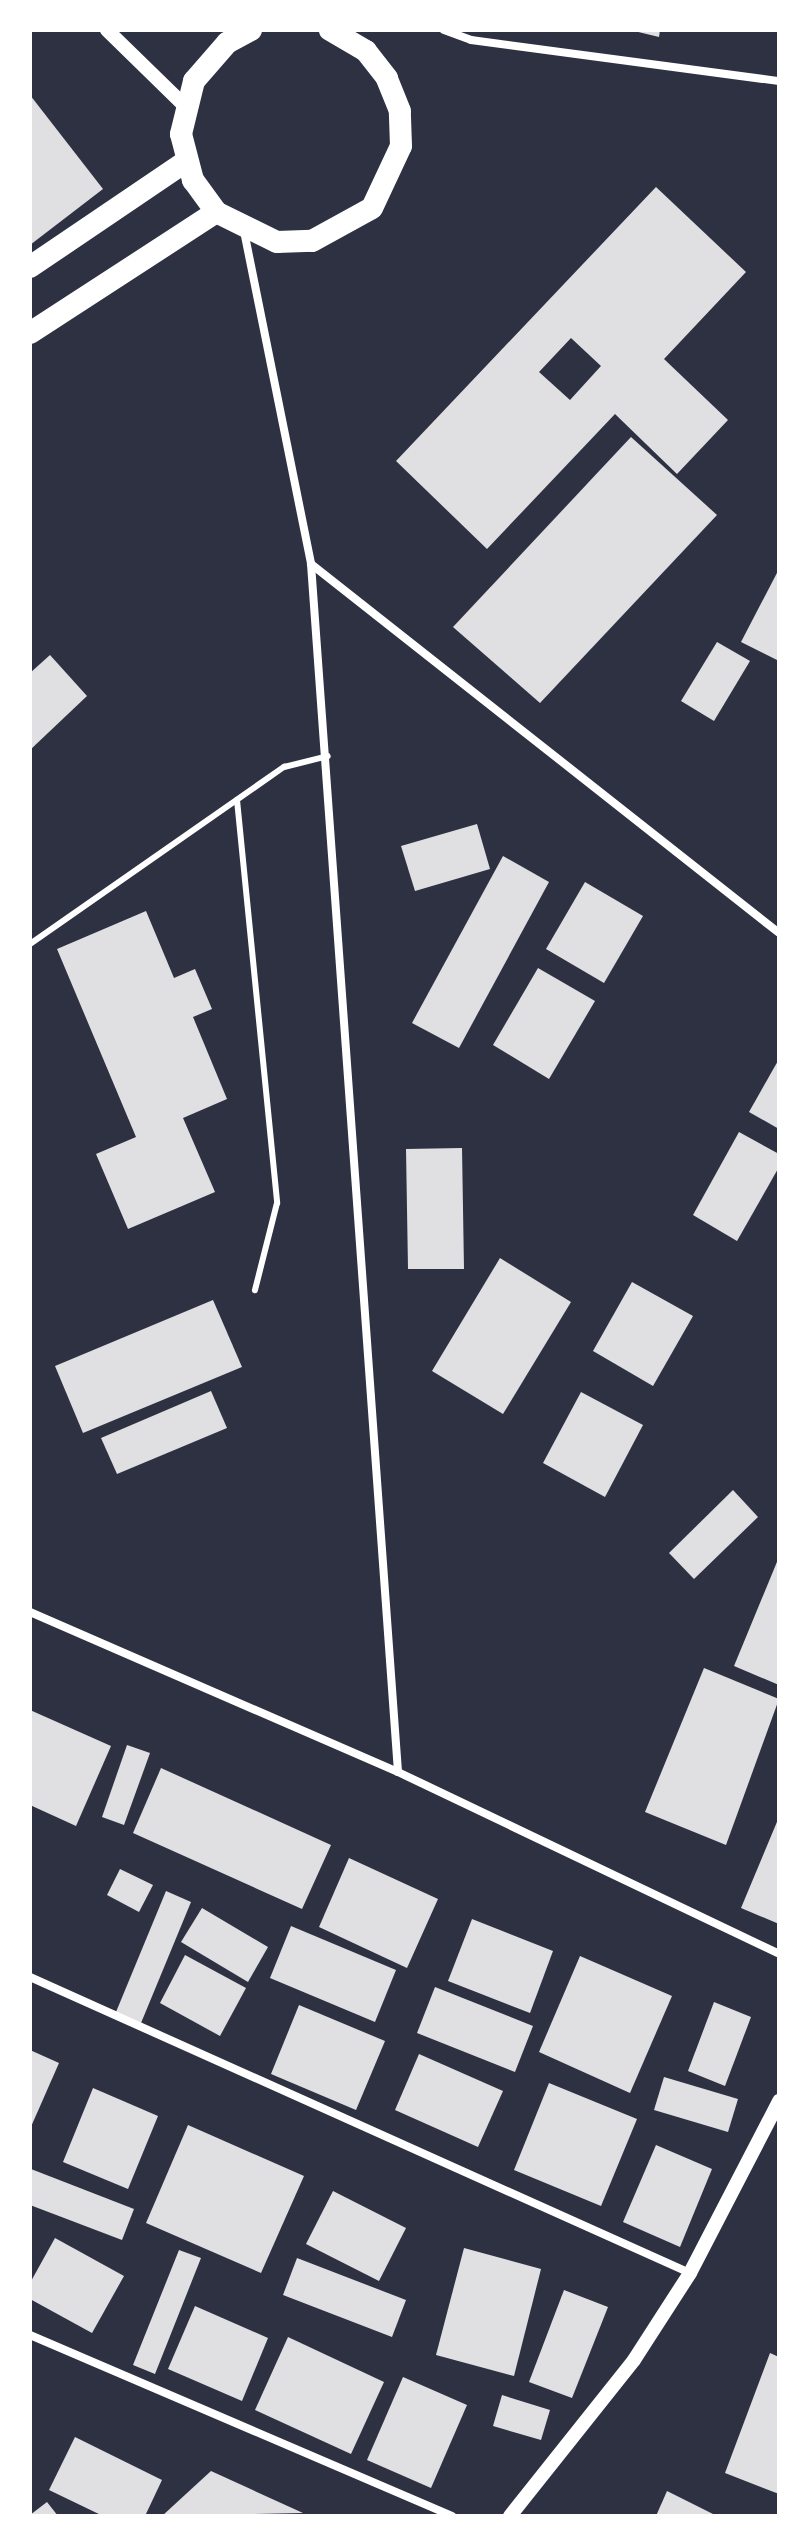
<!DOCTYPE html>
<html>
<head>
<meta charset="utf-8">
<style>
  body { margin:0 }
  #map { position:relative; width:809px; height:2546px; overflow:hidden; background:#2d3142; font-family:"Libre Baskerville",serif }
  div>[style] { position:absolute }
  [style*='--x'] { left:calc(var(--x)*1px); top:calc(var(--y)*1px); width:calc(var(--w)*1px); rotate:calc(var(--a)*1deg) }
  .building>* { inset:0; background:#e0e0e3 }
  .service>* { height:6px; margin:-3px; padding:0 3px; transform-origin:3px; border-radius:3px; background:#fff }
  .minor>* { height:8px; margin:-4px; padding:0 4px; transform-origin:4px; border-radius:4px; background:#fff }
  .tertiary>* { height:14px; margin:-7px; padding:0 7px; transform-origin:7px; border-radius:7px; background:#fff }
  .trunk>* { height:22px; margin:-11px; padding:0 11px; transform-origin:11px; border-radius:11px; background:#fff }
  span { translate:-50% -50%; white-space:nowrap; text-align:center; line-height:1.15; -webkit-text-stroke:7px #fff; paint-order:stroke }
  .frame { position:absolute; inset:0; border:32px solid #fff; pointer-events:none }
</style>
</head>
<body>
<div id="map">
  <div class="building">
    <div style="clip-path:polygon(630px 30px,660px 30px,659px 37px)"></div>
    <div style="clip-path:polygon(30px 95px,103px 189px,30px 245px)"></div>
    <div style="clip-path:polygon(evenodd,656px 187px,746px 272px,664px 359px,728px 420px,677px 474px,615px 414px,487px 549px,396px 461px,656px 187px,571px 338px,601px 366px,570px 400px,539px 372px,571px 338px)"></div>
    <div style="clip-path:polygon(631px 437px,717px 515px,540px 703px,453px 627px)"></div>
    <div style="clip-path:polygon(779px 569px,779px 661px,741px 642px)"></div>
    <div style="clip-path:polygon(717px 642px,750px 661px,714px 721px,681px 701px)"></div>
    <div style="clip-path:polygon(50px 655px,87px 696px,30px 750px,30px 673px)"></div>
    <div style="clip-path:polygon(477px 824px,490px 869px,415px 891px,401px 846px)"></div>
    <div style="clip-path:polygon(503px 856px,549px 882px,459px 1048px,412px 1023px)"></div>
    <div style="clip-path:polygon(585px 882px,643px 916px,604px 983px,546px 949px)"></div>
    <div style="clip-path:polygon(146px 911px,174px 978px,195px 969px,212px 1009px,193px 1017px,227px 1099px,183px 1118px,215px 1192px,128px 1229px,96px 1154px,136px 1137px,57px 949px)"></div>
    <div style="clip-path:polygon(538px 968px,595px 1001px,549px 1079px,493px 1045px)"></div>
    <div style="clip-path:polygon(779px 1059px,779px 1129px,749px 1112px)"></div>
    <div style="clip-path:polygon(739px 1132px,779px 1154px,779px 1167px,737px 1241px,693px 1215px)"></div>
    <div style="clip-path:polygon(462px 1148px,464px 1269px,408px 1269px,406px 1149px)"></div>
    <div style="clip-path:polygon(500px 1258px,571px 1302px,503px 1414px,432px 1371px)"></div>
    <div style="clip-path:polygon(632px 1282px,693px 1316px,653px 1386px,593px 1351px)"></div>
    <div style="clip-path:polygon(213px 1300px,242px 1367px,83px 1433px,55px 1366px)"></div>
    <div style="clip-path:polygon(211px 1391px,227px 1428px,117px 1474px,101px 1438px)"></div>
    <div style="clip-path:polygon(581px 1392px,643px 1425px,605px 1497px,543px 1463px)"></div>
    <div style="clip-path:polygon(733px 1490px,758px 1517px,694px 1579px,669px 1553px)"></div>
    <div style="clip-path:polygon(779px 1557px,779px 1685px,734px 1666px)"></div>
    <div style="clip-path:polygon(704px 1668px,779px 1699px,726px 1845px,645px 1812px)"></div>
    <div style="clip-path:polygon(30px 1710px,111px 1746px,76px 1826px,30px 1805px)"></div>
    <div style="clip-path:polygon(127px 1745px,150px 1753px,124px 1825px,102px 1817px)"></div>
    <div style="clip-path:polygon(161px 1768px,331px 1845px,302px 1909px,133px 1833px)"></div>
    <div style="clip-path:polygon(779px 1817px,779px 1924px,741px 1908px)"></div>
    <div style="clip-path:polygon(349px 1858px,438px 1899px,407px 1968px,319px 1927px)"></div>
    <div style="clip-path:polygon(120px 1869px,153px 1885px,139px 1912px,107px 1895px)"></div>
    <div style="clip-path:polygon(166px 1891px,191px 1902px,141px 2023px,116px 2012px)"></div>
    <div style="clip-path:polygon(202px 1908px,268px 1947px,248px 1982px,181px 1942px)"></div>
    <div style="clip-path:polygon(472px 1919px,553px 1951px,530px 2013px,448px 1981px)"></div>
    <div style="clip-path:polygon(291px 1926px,396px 1970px,375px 2022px,270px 1978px)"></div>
    <div style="clip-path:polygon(185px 1955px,246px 1988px,220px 2036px,160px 2003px)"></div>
    <div style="clip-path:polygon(580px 1956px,672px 1996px,630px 2093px,539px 2052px)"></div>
    <div style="clip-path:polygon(435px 1987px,533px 2026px,515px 2072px,417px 2033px)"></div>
    <div style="clip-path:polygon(714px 2002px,751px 2017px,725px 2086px,688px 2071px)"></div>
    <div style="clip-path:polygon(299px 2005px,385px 2041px,356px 2110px,271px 2074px)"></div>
    <div style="clip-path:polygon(30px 2050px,59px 2063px,30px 2129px)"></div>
    <div style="clip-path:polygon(419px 2054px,503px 2091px,478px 2147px,395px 2110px)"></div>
    <div style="clip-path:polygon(664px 2077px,738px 2099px,728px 2132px,654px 2110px)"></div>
    <div style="clip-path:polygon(549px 2083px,637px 2119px,601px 2206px,514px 2170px)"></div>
    <div style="clip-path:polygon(93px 2088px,158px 2116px,128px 2189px,63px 2162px)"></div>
    <div style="clip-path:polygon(188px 2125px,304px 2176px,261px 2273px,146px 2223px)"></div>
    <div style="clip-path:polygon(656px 2145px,712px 2169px,680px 2247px,623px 2222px)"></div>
    <div style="clip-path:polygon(31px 2169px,134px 2209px,122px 2240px,30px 2205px)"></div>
    <div style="clip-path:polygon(333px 2191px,406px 2228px,379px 2281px,306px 2244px)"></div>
    <div style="clip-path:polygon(55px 2238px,124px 2276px,92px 2333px,30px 2299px,30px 2283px)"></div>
    <div style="clip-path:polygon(464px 2248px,541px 2269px,514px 2376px,436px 2355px)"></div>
    <div style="clip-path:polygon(179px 2250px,201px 2258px,155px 2374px,133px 2365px)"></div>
    <div style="clip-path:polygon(297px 2258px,406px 2300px,392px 2337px,283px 2295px)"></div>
    <div style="clip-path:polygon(564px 2290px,608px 2307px,572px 2398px,529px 2382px)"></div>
    <div style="clip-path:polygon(195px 2306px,268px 2338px,242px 2401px,168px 2369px)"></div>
    <div style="clip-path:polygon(288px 2337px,384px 2382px,351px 2454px,255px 2410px)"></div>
    <div style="clip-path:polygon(770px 2353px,779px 2357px,779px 2494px,725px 2473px)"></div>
    <div style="clip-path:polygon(403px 2377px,467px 2405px,431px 2488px,367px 2460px)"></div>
    <div style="clip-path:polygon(502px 2395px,550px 2410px,541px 2440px,493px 2426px)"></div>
    <div style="clip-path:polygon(75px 2437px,162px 2480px,145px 2516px,103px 2516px,49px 2490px)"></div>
    <div style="clip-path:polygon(211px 2471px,303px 2513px,162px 2516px)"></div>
    <div style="clip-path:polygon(667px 2491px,717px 2516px,656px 2516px)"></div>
    <div style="clip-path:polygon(47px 2502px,58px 2516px,30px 2516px,30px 2515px)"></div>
  </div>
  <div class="service">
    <div style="--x:237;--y:800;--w:405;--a:84.3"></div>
    <div style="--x:277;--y:1203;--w:90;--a:104.2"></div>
    <div style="--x:30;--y:944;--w:310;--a:-34.9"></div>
    <div style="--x:284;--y:767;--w:45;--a:-14"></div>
  </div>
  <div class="minor">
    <div style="--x:444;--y:30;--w:29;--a:20"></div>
    <div style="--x:471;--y:40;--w:311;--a:7.6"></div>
    <div style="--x:244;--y:231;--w:340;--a:78.6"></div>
    <div style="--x:311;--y:564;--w:1211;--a:85.88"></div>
    <div style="--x:311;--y:564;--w:596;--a:38.25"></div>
    <div style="--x:30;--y:1612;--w:401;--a:23.5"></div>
    <div style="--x:398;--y:1772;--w:422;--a:25.5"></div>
    <div style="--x:30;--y:1977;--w:723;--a:24.16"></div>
    <div style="--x:30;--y:2335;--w:459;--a:23.2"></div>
  </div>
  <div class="tertiary">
    <div style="--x:107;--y:30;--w:109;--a:44.3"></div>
    <div style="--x:510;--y:2516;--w:199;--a:-51.5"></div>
    <div style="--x:634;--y:2360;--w:103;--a:-57.2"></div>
    <div style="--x:690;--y:2273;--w:194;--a:-62.6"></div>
  </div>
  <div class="trunk">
    <div style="--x:251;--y:30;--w:27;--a:152"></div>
    <div style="--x:227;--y:43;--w:50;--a:131"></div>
    <div style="--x:194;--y:81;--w:55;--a:103.8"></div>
    <div style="--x:181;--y:134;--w:48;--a:75.4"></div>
    <div style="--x:193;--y:180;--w:39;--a:54"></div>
    <div style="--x:216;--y:212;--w:68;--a:26.2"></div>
    <div style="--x:277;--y:242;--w:35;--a:-2"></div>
    <div style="--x:312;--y:241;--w:68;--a:-28.8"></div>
    <div style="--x:372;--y:208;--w:68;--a:-64.9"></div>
    <div style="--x:401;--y:146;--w:35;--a:-92"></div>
    <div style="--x:400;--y:111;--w:35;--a:-112"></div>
    <div style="--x:387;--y:78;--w:34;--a:-128"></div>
    <div style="--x:366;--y:51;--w:42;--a:-149.7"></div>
    <div style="--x:30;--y:267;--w:187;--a:-34.1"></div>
    <div style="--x:30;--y:333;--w:222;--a:-33"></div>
  </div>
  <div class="frame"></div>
</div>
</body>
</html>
